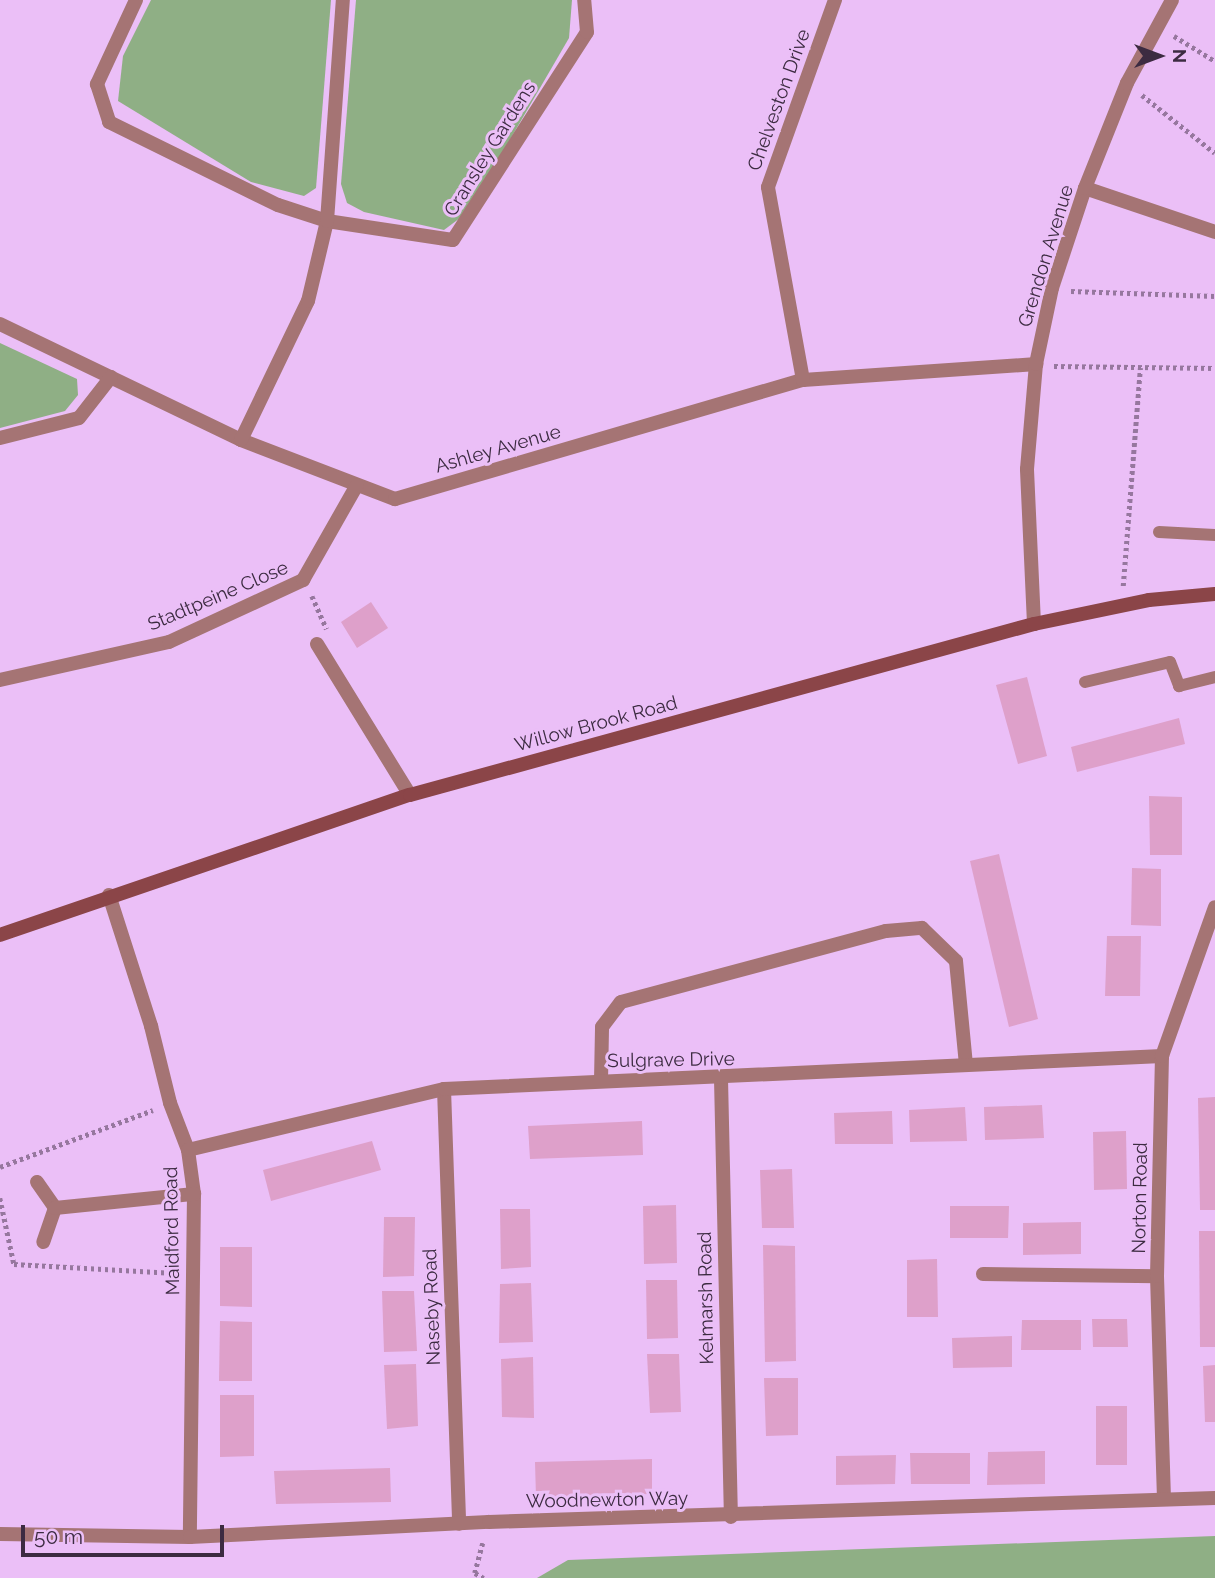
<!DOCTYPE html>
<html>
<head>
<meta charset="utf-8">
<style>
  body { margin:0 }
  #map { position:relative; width:1215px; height:1578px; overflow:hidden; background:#ebbff7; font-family:Raleway,sans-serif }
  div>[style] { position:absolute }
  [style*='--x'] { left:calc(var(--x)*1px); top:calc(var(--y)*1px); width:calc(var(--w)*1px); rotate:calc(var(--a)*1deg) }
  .green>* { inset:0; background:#8faf85 }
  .building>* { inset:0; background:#dea0ca }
  .path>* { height:4.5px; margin-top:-2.25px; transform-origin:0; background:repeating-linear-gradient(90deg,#96779e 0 3.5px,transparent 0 7px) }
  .lane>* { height:12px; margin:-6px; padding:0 6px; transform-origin:6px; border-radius:6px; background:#a57474 }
  .street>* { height:14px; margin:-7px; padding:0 7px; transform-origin:7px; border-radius:7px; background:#a57474 }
  .secondary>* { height:14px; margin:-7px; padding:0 7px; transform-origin:7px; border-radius:7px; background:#8b4548 }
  span { translate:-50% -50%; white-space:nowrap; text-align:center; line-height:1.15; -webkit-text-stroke:6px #ebbff7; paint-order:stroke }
  .street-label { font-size:19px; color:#3c2b41 }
  .north { position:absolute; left:1124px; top:21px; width:70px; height:70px; -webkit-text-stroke:5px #ebbff7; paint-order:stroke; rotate:90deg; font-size:19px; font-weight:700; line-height:28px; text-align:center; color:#3c2b41 }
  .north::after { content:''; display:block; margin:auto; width:24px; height:32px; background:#3c2b41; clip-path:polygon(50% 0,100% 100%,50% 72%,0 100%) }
  .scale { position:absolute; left:21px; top:1525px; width:203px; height:32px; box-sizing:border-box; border:4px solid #3c2b41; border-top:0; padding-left:9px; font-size:21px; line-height:24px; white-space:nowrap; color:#3c2b41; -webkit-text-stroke:5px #ebbff7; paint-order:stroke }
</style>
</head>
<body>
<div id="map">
  <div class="green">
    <div style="clip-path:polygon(151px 0,331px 0,316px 188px,304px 196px,251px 182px,118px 101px,123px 56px)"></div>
    <div style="clip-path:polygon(356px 0,572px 0,569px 38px,468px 212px,444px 230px,364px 212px,347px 203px,341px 184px)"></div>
    <div style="clip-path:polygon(0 343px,77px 379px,78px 395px,65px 411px,0 428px)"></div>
    <div style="clip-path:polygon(1215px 1536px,1215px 1578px,537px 1578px,568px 1560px)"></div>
  </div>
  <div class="building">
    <div style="clip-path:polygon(371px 602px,388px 628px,357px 648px,341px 622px)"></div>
    <div style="clip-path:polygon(1027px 677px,1047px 756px,1018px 764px,996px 685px)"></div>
    <div style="clip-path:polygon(1179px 718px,1185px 744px,1077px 772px,1071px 747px)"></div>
    <div style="clip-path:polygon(1149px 796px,1182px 797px,1182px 855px,1150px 855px)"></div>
    <div style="clip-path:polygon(999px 854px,1038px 1019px,1009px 1027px,970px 861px)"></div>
    <div style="clip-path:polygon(1132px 868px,1161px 869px,1161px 926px,1131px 925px)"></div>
    <div style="clip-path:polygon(1107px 936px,1141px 936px,1140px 996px,1105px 996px)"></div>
    <div style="clip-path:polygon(1215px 1097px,1215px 1210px,1200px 1210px,1198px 1098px)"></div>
    <div style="clip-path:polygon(1042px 1105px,1044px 1138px,985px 1140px,984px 1107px)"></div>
    <div style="clip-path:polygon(965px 1107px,967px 1141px,910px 1142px,909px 1110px)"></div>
    <div style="clip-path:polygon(892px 1111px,893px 1144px,835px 1144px,834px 1113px)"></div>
    <div style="clip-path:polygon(642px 1121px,643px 1155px,530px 1159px,528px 1126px)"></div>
    <div style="clip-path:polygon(1126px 1131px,1127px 1189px,1094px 1190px,1093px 1132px)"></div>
    <div style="clip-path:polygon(372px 1141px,381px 1170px,271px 1201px,263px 1170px)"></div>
    <div style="clip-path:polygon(792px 1169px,794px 1228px,762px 1228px,760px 1170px)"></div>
    <div style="clip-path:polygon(676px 1205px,677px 1263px,644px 1264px,643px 1206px)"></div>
    <div style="clip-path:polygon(950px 1206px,1009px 1206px,1008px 1238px,950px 1238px)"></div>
    <div style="clip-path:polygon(500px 1209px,530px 1209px,531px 1267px,501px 1269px)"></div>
    <div style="clip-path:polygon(384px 1217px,415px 1217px,414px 1276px,383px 1277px)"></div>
    <div style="clip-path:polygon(1081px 1222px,1081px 1254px,1023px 1255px,1023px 1223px)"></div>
    <div style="clip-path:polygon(1199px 1231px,1215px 1231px,1215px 1347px,1200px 1347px)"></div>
    <div style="clip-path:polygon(763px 1245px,795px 1246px,796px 1361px,765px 1362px)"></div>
    <div style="clip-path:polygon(220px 1247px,252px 1247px,252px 1307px,220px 1306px)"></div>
    <div style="clip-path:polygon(937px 1259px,938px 1317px,907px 1317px,907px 1260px)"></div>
    <div style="clip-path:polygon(646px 1280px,677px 1280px,678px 1338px,647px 1339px)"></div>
    <div style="clip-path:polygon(531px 1283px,533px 1342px,499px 1343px,500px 1284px)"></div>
    <div style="clip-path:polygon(382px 1291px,414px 1291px,417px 1351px,384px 1352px)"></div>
    <div style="clip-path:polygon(1092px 1319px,1127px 1319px,1128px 1347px,1093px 1347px)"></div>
    <div style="clip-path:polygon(1022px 1320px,1081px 1320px,1081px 1350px,1021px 1350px)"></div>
    <div style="clip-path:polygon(220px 1321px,252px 1322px,252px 1381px,219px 1381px)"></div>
    <div style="clip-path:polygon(1012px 1336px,1012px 1367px,953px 1368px,952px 1338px)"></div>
    <div style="clip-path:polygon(647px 1354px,679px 1354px,681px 1412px,650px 1413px)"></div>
    <div style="clip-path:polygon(533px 1357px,534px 1418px,502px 1417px,501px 1359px)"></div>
    <div style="clip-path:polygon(416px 1364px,418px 1426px,387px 1429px,384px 1365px)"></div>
    <div style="clip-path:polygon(1215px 1365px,1215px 1422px,1205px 1422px,1203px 1366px)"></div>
    <div style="clip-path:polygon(764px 1378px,798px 1378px,798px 1435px,766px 1436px)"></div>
    <div style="clip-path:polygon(220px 1395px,254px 1395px,254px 1456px,220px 1457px)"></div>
    <div style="clip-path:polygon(1096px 1406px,1127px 1406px,1127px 1465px,1096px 1465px)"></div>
    <div style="clip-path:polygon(1045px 1451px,1045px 1484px,987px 1485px,988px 1452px)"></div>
    <div style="clip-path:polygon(910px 1453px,970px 1453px,970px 1484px,911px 1484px)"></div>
    <div style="clip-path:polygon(896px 1455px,895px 1484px,836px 1485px,836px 1456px)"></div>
    <div style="clip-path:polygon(652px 1459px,652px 1494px,536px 1497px,535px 1462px)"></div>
    <div style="clip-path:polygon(390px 1468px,391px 1502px,276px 1504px,274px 1471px)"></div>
  </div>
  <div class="path">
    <div style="--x:1174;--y:36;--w:48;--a:31.4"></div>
    <div style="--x:1142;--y:95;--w:93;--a:38.5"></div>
    <div style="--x:1071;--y:291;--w:144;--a:2"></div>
    <div style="--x:1054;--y:366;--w:161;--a:0.7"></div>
    <div style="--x:1123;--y:586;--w:219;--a:-85.5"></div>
    <div style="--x:312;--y:596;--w:36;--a:66"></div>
    <div style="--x:0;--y:1167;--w:163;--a:-20.4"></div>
    <div style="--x:0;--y:1198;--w:67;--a:78"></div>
    <div style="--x:14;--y:1264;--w:161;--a:3.2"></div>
    <div style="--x:483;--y:1543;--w:31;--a:105"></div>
    <div style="--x:475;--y:1573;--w:10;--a:29"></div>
  </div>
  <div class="lane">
    <div style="--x:1159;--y:532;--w:56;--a:3.1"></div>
    <div style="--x:1085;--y:682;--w:87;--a:-13.2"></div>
    <div style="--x:1170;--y:662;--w:26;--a:69"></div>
    <div style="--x:1179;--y:686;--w:37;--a:-14"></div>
  </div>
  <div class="street">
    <div style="--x:136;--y:0;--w:93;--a:114.9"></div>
    <div style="--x:97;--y:84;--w:40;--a:72"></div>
    <div style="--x:109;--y:122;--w:188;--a:26.2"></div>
    <div style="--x:278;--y:205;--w:52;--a:18.1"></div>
    <div style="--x:327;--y:221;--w:127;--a:8.6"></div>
    <div style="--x:453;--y:240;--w:247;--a:-57.2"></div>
    <div style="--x:587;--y:32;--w:32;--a:-95"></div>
    <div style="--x:1085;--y:188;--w:137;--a:18.7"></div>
    <div style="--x:0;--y:324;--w:267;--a:25.7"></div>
    <div style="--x:241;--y:440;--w:165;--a:21"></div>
    <div style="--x:395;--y:499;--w:425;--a:-16.3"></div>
    <div style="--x:803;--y:380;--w:234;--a:-3.9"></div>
    <div style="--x:803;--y:380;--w:196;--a:-100.3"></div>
    <div style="--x:768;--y:187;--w:199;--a:-70.3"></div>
    <div style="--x:0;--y:438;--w:81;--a:-14.2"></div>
    <div style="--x:79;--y:418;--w:52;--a:-52"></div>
    <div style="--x:241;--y:440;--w:154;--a:-64.3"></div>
    <div style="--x:308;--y:301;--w:82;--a:-76.6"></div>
    <div style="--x:327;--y:221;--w:222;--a:-85.9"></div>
    <div style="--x:1034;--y:624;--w:155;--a:-92.6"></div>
    <div style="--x:1027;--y:469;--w:105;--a:-85.1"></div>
    <div style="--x:1036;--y:364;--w:78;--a:-78.1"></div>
    <div style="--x:1052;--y:288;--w:105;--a:-71.7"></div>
    <div style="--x:1085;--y:188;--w:113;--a:-68.2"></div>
    <div style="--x:1127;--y:83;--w:94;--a:-61.5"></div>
    <div style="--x:317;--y:644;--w:177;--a:58.4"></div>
    <div style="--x:0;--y:680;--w:173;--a:-12.7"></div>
    <div style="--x:169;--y:642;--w:148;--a:-24.8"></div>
    <div style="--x:303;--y:580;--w:109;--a:-60.4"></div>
    <div style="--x:109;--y:895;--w:138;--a:72.2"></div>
    <div style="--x:151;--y:1026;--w:79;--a:76.1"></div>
    <div style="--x:170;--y:1103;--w:50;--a:69"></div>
    <div style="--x:188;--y:1150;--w:44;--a:82.2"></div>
    <div style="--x:194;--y:1194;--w:343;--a:90.7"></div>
    <div style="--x:721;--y:1079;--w:438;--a:88.7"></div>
    <div style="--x:601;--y:1081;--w:54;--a:-88.9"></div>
    <div style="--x:602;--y:1027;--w:31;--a:-53"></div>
    <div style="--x:621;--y:1002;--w:274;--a:-15"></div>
    <div style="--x:886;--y:931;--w:36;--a:-5"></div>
    <div style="--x:922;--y:928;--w:47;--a:44.1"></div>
    <div style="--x:956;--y:961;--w:104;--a:84.5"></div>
    <div style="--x:444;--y:1089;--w:435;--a:88"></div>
    <div style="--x:188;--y:1150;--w:263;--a:-13.4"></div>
    <div style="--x:444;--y:1089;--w:719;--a:-2.63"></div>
    <div style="--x:37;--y:1182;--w:32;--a:55"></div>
    <div style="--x:55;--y:1208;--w:36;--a:109"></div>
    <div style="--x:55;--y:1208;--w:140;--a:-5.8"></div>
    <div style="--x:983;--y:1274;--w:174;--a:0.7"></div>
    <div style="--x:1164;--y:1499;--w:223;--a:-91.8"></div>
    <div style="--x:1157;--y:1276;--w:220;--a:-88.7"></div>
    <div style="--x:1162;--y:1056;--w:158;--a:-70.4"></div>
    <div style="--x:0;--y:1534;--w:190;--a:0.9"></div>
    <div style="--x:190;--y:1537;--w:299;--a:-2.9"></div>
    <div style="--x:489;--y:1522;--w:726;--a:-1.89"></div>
  </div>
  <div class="secondary">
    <div style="--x:0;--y:935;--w:433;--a:-18.9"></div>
    <div style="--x:410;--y:795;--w:647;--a:-15.33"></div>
    <div style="--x:1034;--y:624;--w:117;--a:-11.8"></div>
    <div style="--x:1149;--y:600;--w:66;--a:-5.2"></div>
  </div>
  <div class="street-label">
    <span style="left:779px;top:100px;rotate:-70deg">Chelveston Drive</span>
    <span style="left:490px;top:149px;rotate:-58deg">Cransley Gardens</span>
    <span style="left:1046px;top:256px;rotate:-73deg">Grendon Avenue</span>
    <span style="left:498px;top:449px;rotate:-16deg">Ashley Avenue</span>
    <span style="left:218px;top:596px;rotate:-23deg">Stadtpeine Close</span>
    <span style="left:596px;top:724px;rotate:-15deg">Willow Brook Road</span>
    <span style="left:671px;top:1060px;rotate:-1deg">Sulgrave Drive</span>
    <span style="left:1140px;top:1198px;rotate:-89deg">Norton Road</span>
    <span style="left:172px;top:1231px;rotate:-91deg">Maidford Road</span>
    <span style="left:706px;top:1298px;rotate:-91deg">Kelmarsh Road</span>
    <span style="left:432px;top:1307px;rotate:-92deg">Naseby Road</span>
    <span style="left:607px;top:1500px;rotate:-1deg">Woodnewton Way</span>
  </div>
  <div class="north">N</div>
  <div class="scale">50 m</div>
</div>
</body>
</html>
